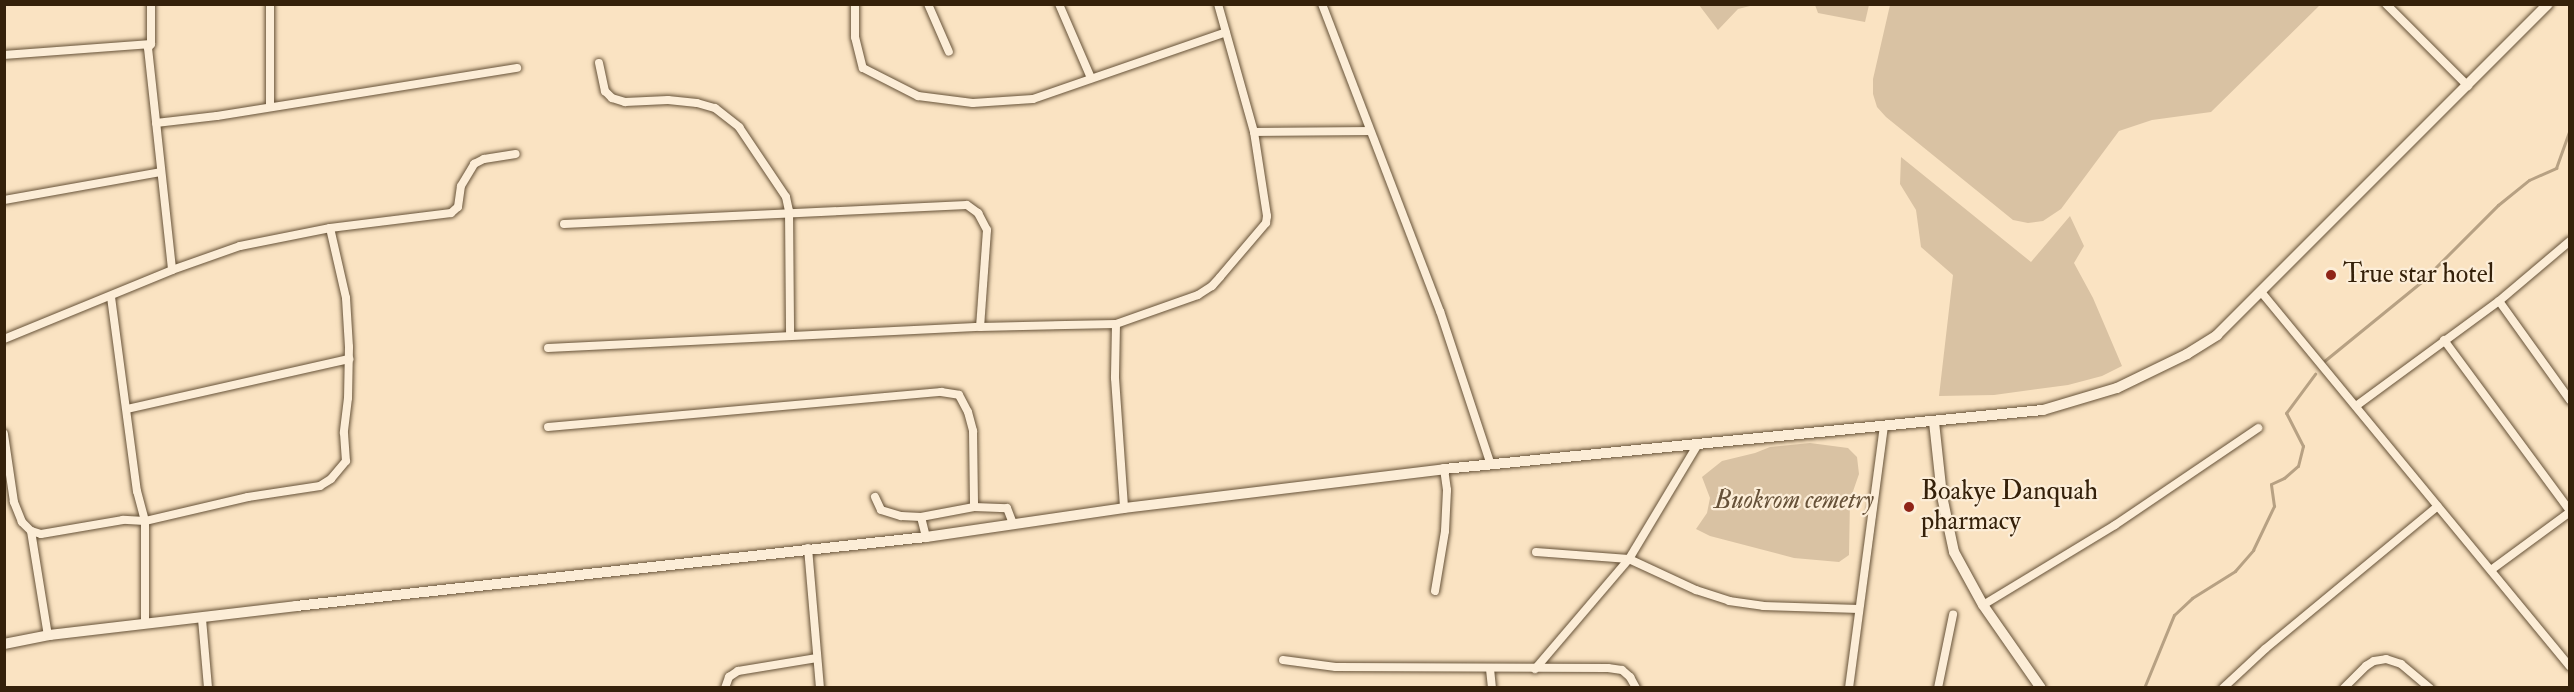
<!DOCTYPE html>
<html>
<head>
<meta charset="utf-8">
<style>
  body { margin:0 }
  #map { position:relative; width:2574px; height:692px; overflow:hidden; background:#fae3c2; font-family:"IM FELL Double Pica",serif }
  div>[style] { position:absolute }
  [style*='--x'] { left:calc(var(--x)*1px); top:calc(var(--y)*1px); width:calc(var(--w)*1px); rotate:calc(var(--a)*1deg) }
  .green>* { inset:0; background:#d9c2a3 }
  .stream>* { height:3px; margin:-1.5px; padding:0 1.5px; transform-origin:1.5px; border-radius:1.5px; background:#b7a183 }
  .roads { filter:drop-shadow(0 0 2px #665238) drop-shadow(0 0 2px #665238) }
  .street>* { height:8px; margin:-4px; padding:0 4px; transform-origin:4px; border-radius:4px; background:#fcedd7 }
  .secondary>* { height:10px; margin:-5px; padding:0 5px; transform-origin:5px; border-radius:5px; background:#fcedd7 }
  .dots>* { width:16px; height:16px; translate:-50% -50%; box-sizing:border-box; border:3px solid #fcedd7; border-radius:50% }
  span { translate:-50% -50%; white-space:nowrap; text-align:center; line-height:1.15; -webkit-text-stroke:4.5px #fcedd7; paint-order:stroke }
  .poi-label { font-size:26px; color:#35210a }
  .left { translate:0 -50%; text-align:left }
  .park-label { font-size:26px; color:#665138; font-style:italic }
  .frame { position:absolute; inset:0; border:6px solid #35210a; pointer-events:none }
</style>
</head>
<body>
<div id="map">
  <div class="green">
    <div style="clip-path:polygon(1699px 5px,1754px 5px,1738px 9px,1718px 30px)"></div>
    <div style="clip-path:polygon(1815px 5px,1869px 5px,1865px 22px,1818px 13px)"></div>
    <div style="clip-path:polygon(1890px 5px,1891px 4px,2320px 5px,2211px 112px,2152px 120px,2119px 131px,2061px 209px,2043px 221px,2028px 223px,2013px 220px,1886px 117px,1877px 107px,1873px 94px,1873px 79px)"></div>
    <div style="clip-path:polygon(1901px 157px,2031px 262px,2070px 216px,2084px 246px,2074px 263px,2093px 298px,2122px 366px,2102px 376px,2068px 385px,1994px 395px,1939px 396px,1953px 275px,1921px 247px,1916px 210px,1900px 184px)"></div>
    <div style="clip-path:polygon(1810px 443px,1848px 448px,1857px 457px,1859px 474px,1850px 500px,1849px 555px,1839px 562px,1794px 558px,1710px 536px,1696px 529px,1707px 513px,1710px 498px,1702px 477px,1722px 461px,1755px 453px,1770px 447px)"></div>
  </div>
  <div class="stream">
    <div style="--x:2323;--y:362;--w:127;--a:-39.2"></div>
    <div style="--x:2421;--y:282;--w:109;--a:-45"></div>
    <div style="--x:2498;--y:205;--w:40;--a:-39"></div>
    <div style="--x:2529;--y:180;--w:30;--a:-24"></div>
    <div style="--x:2556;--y:168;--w:41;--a:-70.3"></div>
    <div style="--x:2144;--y:688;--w:79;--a:-67.7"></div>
    <div style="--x:2174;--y:615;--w:25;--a:-43"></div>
    <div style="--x:2192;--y:598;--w:51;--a:-32.1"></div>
    <div style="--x:2235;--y:571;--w:28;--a:-49"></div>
    <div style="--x:2253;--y:550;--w:49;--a:-64.5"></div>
    <div style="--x:2274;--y:506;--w:22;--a:-98"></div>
    <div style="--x:2271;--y:484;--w:14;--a:-25"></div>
    <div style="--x:2284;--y:478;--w:18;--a:-41"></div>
    <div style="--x:2298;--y:466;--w:21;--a:-76"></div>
    <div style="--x:2303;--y:446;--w:37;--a:-117"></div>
    <div style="--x:2286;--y:413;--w:49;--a:-53.4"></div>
  </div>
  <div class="roads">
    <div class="street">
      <div style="--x:151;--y:4;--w:40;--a:90"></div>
      <div style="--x:151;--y:44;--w:5;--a:127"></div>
      <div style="--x:148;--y:48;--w:223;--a:83.8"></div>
      <div style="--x:855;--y:4;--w:33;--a:90"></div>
      <div style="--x:855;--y:37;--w:32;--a:76"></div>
      <div style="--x:863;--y:68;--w:62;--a:27"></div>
      <div style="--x:918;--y:96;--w:55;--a:7.3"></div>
      <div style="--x:973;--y:103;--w:60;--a:-3.8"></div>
      <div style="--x:1033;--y:99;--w:204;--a:-19.1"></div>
      <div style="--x:928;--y:4;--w:52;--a:66.4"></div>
      <div style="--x:1059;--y:4;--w:81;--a:66.6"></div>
      <div style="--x:1322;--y:4;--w:329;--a:69"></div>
      <div style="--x:1440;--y:311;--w:162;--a:71.7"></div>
      <div style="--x:2386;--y:4;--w:116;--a:45"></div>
      <div style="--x:4;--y:55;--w:147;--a:-4.3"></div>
      <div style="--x:599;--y:63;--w:29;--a:78"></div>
      <div style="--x:605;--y:91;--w:10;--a:45"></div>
      <div style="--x:612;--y:98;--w:14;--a:17"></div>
      <div style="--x:625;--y:102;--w:43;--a:-2.7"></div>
      <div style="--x:668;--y:100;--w:29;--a:6"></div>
      <div style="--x:697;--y:103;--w:19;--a:16"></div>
      <div style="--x:715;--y:108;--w:31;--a:38"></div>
      <div style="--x:739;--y:127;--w:84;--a:56.1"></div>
      <div style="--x:786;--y:197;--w:14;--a:78"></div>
      <div style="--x:789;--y:211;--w:125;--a:89.5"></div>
      <div style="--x:270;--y:107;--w:103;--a:-90"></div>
      <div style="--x:156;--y:123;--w:61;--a:-6.5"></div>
      <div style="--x:217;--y:116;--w:304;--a:-9.1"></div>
      <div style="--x:1254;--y:132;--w:115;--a:-0.5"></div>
      <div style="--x:4;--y:200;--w:159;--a:-10.1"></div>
      <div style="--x:564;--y:224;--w:403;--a:-2.7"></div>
      <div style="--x:967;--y:205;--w:14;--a:36"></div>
      <div style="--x:978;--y:213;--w:19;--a:62"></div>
      <div style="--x:987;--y:230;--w:97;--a:94.1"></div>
      <div style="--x:330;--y:228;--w:122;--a:-7.1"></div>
      <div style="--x:451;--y:213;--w:9;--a:-41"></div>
      <div style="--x:458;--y:207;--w:21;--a:-82"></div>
      <div style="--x:461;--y:186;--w:26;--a:-59"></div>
      <div style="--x:474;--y:164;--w:11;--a:-27"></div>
      <div style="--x:484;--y:159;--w:32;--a:-9"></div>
      <div style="--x:2262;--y:293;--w:484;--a:50.5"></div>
      <div style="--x:111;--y:297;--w:196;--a:82.4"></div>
      <div style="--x:137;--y:491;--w:31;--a:75"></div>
      <div style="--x:145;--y:521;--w:103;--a:90"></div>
      <div style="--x:2499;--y:301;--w:122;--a:54.4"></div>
      <div style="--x:1116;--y:324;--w:54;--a:91.1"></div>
      <div style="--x:1115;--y:378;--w:130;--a:86"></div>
      <div style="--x:4;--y:339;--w:182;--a:-22.3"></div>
      <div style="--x:172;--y:270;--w:72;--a:-19.4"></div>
      <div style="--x:240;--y:246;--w:92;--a:-11.3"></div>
      <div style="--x:330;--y:228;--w:72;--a:77.1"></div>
      <div style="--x:346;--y:298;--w:49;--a:86.5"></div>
      <div style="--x:349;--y:347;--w:51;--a:91.1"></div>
      <div style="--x:348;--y:398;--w:35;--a:97"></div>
      <div style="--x:344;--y:433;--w:28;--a:86"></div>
      <div style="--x:346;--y:461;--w:23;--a:130"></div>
      <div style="--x:331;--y:479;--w:13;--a:148"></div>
      <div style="--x:320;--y:486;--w:73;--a:171.3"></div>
      <div style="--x:248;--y:497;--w:106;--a:166.9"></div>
      <div style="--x:145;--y:521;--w:22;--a:-177"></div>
      <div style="--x:123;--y:520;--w:83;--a:170.3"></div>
      <div style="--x:41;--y:534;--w:10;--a:-163"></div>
      <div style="--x:31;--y:531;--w:13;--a:-135"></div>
      <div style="--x:22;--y:522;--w:22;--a:-112"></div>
      <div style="--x:14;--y:502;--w:69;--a:-98.4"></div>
      <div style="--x:2444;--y:340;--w:212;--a:53.6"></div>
      <div style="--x:548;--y:348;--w:433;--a:-2.8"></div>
      <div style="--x:980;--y:327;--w:136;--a:-1.3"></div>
      <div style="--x:1116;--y:324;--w:87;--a:-19.5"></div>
      <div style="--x:1198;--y:295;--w:17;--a:-33"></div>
      <div style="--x:1212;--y:286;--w:12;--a:-48"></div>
      <div style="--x:1220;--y:277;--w:71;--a:-49.6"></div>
      <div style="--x:1266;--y:223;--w:7;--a:-82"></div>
      <div style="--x:1267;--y:216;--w:85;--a:-98.8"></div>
      <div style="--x:1254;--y:132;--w:133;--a:-105.7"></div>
      <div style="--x:2356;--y:406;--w:177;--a:-36.3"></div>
      <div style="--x:2499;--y:301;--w:93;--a:-40.2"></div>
      <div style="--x:127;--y:409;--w:228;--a:-12.7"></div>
      <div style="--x:548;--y:427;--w:395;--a:-5.1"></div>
      <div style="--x:941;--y:392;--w:18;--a:9"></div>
      <div style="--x:959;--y:395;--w:19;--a:62"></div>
      <div style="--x:968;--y:412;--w:20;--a:75"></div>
      <div style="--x:973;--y:431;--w:76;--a:89.2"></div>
      <div style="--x:875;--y:497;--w:14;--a:65"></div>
      <div style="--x:881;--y:510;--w:21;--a:17"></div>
      <div style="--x:901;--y:516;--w:20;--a:3"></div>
      <div style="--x:921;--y:517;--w:54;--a:-10.7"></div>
      <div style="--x:974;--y:507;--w:33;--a:2"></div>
      <div style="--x:1007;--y:508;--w:17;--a:69"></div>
      <div style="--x:921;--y:517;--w:21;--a:76"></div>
      <div style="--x:31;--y:531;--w:106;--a:80.8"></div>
      <div style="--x:808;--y:548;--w:141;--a:85.1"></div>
      <div style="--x:1536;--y:552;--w:93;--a:4.3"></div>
      <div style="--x:1629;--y:559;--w:74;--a:24.8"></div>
      <div style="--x:1696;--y:590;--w:35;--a:18"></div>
      <div style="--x:1729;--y:601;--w:34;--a:8"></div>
      <div style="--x:1763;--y:606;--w:96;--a:1.8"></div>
      <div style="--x:2491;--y:570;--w:98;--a:-36.3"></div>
      <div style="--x:1435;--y:591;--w:61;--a:-80.5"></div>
      <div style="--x:1445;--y:531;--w:41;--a:-87.2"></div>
      <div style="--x:1447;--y:490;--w:21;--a:-98"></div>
      <div style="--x:1983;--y:605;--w:154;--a:-31.2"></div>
      <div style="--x:2115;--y:525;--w:173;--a:-34.1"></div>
      <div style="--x:202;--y:619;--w:69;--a:85"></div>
      <div style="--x:1283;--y:660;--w:53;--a:7.5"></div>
      <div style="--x:1336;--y:667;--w:272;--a:0.2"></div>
      <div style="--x:1608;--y:668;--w:14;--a:8"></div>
      <div style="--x:1622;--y:670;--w:11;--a:41"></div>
      <div style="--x:1630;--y:677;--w:13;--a:61"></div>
      <div style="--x:1490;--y:669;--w:19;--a:84"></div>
      <div style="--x:1535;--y:669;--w:145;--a:-49.5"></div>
      <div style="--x:1629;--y:559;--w:132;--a:-59"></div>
      <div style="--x:725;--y:688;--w:12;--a:-70"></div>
      <div style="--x:729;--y:677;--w:11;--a:-34"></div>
      <div style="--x:738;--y:671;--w:80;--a:-9.3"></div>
      <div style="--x:1849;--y:688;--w:265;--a:-82.4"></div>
      <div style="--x:1938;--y:688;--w:75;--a:-78.4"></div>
      <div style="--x:2223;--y:688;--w:57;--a:-42.9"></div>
      <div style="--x:2265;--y:649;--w:224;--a:-39.6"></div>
      <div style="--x:2344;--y:688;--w:31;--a:-45"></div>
      <div style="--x:2366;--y:666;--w:9;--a:-32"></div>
      <div style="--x:2374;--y:661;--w:12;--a:-9"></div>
      <div style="--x:2386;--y:659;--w:16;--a:18"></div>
      <div style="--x:2401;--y:664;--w:38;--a:40"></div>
    </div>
    <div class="secondary">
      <div style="--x:1934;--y:422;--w:74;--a:83.8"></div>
      <div style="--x:1942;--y:496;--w:57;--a:77.9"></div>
      <div style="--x:1954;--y:552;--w:60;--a:61.3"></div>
      <div style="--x:1983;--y:605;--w:101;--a:55.1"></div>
      <div style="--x:4;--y:644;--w:47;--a:-11.1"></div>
      <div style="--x:50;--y:635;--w:248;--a:-6.7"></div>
      <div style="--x:296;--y:606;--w:634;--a:-6.25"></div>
      <div style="--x:926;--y:537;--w:200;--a:-8.3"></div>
      <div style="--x:1124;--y:508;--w:322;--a:-6.9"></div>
      <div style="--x:1444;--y:469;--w:602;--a:-5.63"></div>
      <div style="--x:2043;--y:410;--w:77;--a:-16.6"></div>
      <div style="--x:2117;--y:388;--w:78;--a:-25.9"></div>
      <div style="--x:2187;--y:354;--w:36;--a:-32"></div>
      <div style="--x:2217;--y:335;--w:468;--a:-45"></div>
    </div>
  </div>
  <div class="dots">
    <div style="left:2331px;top:275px;background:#8f2418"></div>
    <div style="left:1909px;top:507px;background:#8f2418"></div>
  </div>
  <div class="poi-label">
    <span class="left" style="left:2343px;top:275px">True star hotel</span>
    <span class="left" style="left:1921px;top:507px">Boakye Danquah<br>pharmacy</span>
  </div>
  <div class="park-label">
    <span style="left:1794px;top:501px">Buokrom cemetry</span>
  </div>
  <div class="frame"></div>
</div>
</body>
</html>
